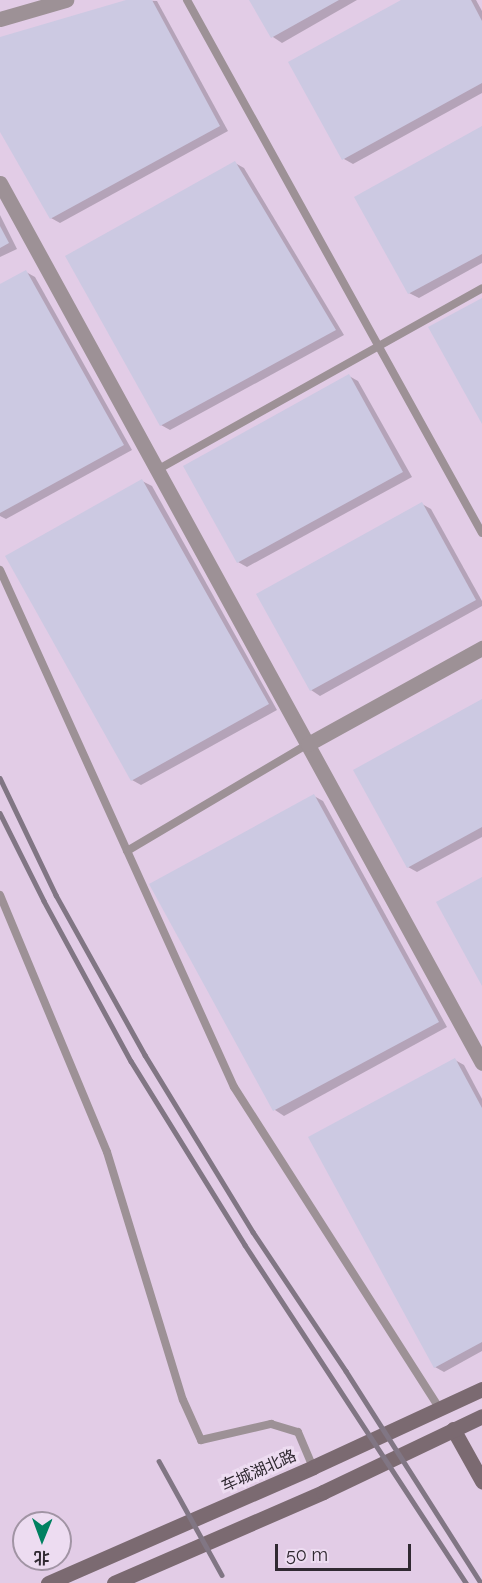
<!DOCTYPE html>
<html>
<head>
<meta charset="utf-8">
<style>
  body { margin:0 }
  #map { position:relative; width:482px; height:1583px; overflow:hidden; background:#eddcf1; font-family:Raleway,"Noto Sans SC",sans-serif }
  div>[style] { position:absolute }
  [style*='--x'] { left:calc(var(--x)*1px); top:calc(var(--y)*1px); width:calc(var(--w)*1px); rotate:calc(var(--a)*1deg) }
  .built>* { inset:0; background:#e2cce6 }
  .shadow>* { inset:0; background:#0003 }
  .building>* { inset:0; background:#ccc9e2 }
  .lane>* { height:8px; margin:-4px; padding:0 4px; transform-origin:4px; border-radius:4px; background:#9d9196 }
  .street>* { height:15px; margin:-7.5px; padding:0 7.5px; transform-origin:7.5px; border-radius:7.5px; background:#9d9196 }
  .secondary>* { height:15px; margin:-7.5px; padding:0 7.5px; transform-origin:7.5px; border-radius:7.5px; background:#7b6a71 }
  .rail>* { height:4.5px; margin:-2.25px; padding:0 2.25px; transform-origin:2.25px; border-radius:2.25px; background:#817684 }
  span { translate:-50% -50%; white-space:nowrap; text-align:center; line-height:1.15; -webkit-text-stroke:6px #eddcf1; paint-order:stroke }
  .street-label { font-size:16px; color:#302931 }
  .north { position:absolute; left:12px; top:1511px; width:60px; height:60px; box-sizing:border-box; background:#eddcf1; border:2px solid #a194a4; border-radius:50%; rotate:181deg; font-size:16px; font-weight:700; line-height:24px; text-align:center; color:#302931 }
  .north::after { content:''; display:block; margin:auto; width:21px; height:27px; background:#008161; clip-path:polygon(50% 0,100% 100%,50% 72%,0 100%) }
  .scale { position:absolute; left:275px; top:1544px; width:136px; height:27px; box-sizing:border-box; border:3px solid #302931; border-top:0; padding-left:8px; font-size:18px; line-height:21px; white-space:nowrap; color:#302931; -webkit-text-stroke:4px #eddcf1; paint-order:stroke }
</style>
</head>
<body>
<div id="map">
  <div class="built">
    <div style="clip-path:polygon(evenodd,0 0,482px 0,482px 1583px,0 1583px,0 0,24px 1523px,60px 1523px,60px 1559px,24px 1559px,24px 1523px)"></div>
  </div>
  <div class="shadow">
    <div style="clip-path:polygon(132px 0,157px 1px,228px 131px,60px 223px,51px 218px,0 128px,0 39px)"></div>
    <div style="clip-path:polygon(251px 0,357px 0,282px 43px,273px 37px)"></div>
    <div style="clip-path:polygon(405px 0,476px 0,482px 11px,482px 93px,353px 164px,344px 159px)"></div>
    <div style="clip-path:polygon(482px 128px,482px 263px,419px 298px,409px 293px)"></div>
    <div style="clip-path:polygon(235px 163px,244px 168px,344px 335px,170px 430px,161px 425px)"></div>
    <div style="clip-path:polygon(0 215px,17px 249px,0 257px)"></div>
    <div style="clip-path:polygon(26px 272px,35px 277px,132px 450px,6px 519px,0 516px,0 286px)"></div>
    <div style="clip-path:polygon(349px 376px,358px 381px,412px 477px,247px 567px,238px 562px)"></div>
    <div style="clip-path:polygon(142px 481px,152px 486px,277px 710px,141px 785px,132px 780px)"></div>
    <div style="clip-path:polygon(422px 504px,431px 509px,482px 601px,482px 606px,320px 696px,311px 690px)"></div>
    <div style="clip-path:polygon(482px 701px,482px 837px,417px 872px,408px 867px)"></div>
    <div style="clip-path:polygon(314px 796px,323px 801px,447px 1027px,284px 1116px,275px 1110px,151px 885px)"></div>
    <div style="clip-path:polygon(455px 1060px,464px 1065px,482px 1099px,482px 1351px,444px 1372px,435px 1367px)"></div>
  </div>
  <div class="building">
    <div style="clip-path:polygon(126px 0,152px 0,220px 126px,50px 219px,0 132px,0 37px)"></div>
    <div style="clip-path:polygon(249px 0,339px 0,271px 38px)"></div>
    <div style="clip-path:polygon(401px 0,471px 0,482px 21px,482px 83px,342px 160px,288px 62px)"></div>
    <div style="clip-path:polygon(482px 126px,482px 254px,408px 294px,354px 197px)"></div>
    <div style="clip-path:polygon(235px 161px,336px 330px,160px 426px,65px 256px)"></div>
    <div style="clip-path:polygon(0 226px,9px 243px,0 248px)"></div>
    <div style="clip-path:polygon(26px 270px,124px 445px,0 513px,0 284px)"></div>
    <div style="clip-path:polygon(482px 298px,482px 424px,428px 327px)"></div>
    <div style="clip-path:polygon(349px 374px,403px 472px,237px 563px,183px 466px)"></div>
    <div style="clip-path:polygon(142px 479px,269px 704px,131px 781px,5px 556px)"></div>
    <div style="clip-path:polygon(422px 502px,476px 600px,310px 691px,256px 594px)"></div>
    <div style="clip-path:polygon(482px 699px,482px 827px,407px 868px,353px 770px)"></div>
    <div style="clip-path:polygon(314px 794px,439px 1022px,273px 1111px,149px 884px)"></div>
    <div style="clip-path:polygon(482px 877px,482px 986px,436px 902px)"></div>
    <div style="clip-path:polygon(455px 1058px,482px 1108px,482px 1342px,434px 1368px,308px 1137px)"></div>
  </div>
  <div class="lane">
    <div style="--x:187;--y:0;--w:609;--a:61.04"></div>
    <div style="--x:157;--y:470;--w:372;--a:-29.2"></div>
    <div style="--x:0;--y:570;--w:567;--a:65.65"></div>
    <div style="--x:234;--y:1087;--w:382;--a:57.4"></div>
    <div style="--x:127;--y:851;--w:210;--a:-30.6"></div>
    <div style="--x:0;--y:895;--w:278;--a:67.4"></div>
    <div style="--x:107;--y:1152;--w:259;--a:73"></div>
    <div style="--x:183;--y:1400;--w:44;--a:65.8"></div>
    <div style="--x:201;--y:1440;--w:72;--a:-12.9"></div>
    <div style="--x:271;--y:1424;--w:28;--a:17"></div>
    <div style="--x:298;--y:1432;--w:38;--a:67"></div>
  </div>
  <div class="street">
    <div style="--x:0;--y:19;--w:69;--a:-16.1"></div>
    <div style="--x:0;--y:183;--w:1003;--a:61.29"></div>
    <div style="--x:308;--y:744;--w:199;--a:-28.9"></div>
  </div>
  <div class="secondary">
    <div style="--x:453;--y:1429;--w:60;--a:60.9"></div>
    <div style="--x:48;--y:1583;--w:289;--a:-23.6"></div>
    <div style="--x:313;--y:1467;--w:186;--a:-24.8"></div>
    <div style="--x:114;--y:1583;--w:228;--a:-23.5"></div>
    <div style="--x:323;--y:1492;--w:176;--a:-25.5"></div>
  </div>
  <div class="rail">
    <div style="--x:0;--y:778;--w:130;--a:64.4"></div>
    <div style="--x:56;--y:895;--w:183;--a:60.9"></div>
    <div style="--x:145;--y:1055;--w:207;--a:58.6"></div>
    <div style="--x:253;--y:1232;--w:167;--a:56.2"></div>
    <div style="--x:346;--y:1371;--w:251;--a:57.5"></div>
    <div style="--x:0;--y:813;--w:98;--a:63.4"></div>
    <div style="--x:44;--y:901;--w:182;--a:61.5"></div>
    <div style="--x:131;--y:1061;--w:216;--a:58.2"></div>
    <div style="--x:245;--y:1245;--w:404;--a:56.8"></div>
    <div style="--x:159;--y:1461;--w:130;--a:61.1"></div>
  </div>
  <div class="street-label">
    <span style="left:259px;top:1471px;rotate:-24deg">车城湖北路</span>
  </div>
  <div class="north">北</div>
  <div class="scale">50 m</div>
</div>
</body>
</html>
